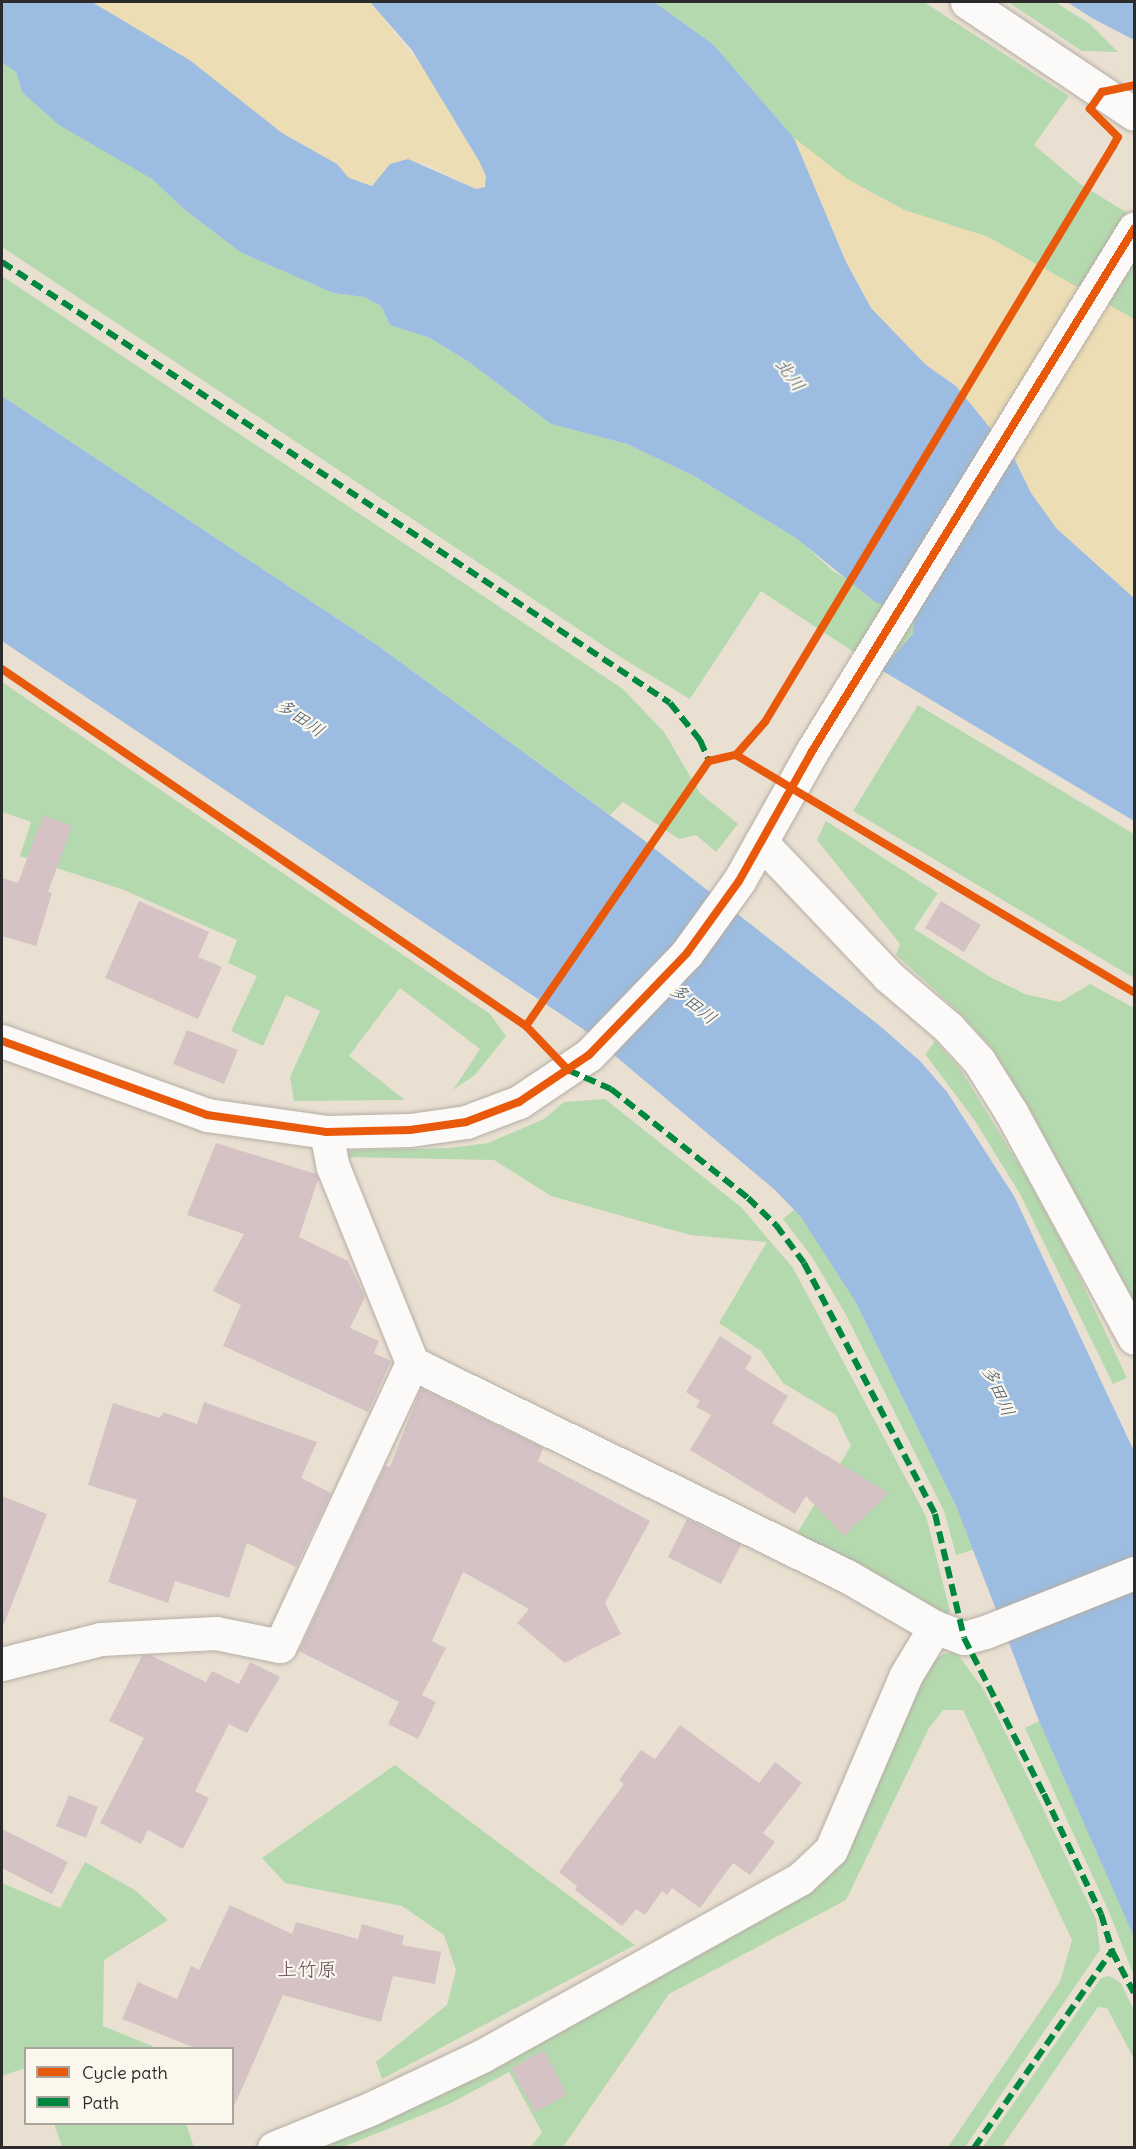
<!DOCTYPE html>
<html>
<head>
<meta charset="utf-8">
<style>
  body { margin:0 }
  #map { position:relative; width:1136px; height:2149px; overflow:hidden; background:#eae0d2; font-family:Delius,"Klee One",sans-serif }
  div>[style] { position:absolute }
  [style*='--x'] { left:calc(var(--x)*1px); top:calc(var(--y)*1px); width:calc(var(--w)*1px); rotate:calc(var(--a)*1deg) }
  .green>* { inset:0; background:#b5d9af }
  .sand>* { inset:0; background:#ecddb5 }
  .water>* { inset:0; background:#9cbde1 }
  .building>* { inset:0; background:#d5c2c5 }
  .roads { filter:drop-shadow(0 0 2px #b5aea5) drop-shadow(0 0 2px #b5aea5) }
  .minor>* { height:33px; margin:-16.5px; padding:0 16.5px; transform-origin:16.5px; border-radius:16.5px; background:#fcfaf8 }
  .tertiary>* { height:33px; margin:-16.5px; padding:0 16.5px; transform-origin:16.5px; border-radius:16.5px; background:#fcfaf8 }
  .quiet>* { height:6px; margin-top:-3px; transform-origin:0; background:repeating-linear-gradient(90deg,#00873e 0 12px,transparent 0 18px) }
  .cycleway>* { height:8px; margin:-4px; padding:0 4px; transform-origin:4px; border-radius:4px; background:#e8590c }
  span { translate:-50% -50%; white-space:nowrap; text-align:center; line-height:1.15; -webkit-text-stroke:4.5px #fbf7ec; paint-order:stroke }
  .water-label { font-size:18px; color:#47596d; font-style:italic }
  .quarter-label { font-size:20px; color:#694f60 }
  .frame { position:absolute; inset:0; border:3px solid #2b2b2b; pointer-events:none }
  .legend { position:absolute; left:24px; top:2047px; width:210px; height:78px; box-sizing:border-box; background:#fbf7ec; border:2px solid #a8a59f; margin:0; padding:8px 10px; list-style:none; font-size:18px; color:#2b2b2b }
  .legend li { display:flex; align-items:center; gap:12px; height:30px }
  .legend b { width:30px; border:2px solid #a8a59f }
</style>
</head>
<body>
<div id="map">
  <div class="green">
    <div style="clip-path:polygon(654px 2px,924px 2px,1069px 96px,1034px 145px,1080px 184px,1134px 217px,1134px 319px,988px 237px,904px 210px,847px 179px,794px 138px,714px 45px)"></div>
    <div style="clip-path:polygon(1008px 2px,1055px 2px,1090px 24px,1118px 52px,1082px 51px)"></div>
    <div style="clip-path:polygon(2px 62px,16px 72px,22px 92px,152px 179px,185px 210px,240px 252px,333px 293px,364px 297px,381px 306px,390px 325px,430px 338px,469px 362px,551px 424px,627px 444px,694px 476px,797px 538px,833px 571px,914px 617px,913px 634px,881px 670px,761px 591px,690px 699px,625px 660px,2px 247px)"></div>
    <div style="clip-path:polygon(2px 276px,623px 689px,664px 732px,700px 793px,738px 824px,716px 852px,696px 835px,679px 839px,623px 802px,610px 815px,377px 645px,2px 396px)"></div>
    <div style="clip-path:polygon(2px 682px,490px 1014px,506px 1036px,475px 1075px,453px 1090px,480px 1049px,400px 988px,349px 1056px,405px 1100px,294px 1101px,290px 1077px,320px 1011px,286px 995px,263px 1046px,231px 1031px,257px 976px,228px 963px,237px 940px,124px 890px,20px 856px,31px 822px,2px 812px)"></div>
    <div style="clip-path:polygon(918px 705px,1134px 834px,1134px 978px,853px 811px)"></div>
    <div style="clip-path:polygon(826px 821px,938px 893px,914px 929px,992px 978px,1025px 994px,1060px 1002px,1090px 984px,1134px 1008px,1134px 1302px,1028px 1106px,991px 1047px,961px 1014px,896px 955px,900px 944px,817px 840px)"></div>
    <div style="clip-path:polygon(935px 1041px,961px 1070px,1027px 1178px,1070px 1257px,1127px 1378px,1113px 1384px,1020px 1194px,975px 1121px,925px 1054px)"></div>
    <div style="clip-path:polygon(605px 1099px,741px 1207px,793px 1268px,926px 1516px,950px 1611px,947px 1616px,794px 1538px,851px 1446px,836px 1415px,783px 1383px,761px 1351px,719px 1323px,767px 1242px,690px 1235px,551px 1196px,494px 1160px,344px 1157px,352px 1150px,450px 1148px,488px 1143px,544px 1119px,564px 1102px)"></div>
    <div style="clip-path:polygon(795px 1209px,825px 1250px,855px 1301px,956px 1506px,973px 1550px,956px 1555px,944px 1511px,846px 1315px,812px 1257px,783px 1219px)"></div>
    <div style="clip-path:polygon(956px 1652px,984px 1690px,1038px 1798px,1096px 1919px,1100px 1950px,965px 2147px,948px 2147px,1060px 1982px,1072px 1940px,963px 1710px,943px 1710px,929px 1728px,846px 1900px,669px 1994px,563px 2147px,531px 2147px,542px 2132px,509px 2072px,447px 2105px,343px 2147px,306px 2148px,804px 1888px,928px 1666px,943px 1654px)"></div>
    <div style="clip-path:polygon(1039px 1721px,1134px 1934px,1134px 1976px,1109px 1912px,1025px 1728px)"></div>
    <div style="clip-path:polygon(395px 1765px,635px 1945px,382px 2079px,376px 2062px,447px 2005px,456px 1970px,444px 1935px,402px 1906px,285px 1883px,262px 1858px)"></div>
    <div style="clip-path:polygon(85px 1862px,135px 1890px,168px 1920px,104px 1960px,103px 2026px,157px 2048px,26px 2048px,25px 2068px,2px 2076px,2px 1883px,60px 1908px)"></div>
    <div style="clip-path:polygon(1109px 1976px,1120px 1982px,1134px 2010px,1134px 2059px,1107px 2008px,1098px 2007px,1002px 2147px,983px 2147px,1101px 1978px)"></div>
    <div style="clip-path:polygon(54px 2124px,186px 2124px,194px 2147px,62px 2147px)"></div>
  </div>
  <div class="sand">
    <div style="clip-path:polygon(92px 2px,370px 2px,430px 77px,486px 175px,485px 187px,476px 189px,424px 163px,384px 172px,372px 186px,349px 178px,337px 164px,282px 133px,191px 61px)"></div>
    <div style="clip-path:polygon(794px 138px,847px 179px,904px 210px,988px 237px,1134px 319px,1134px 598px,1057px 529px,1031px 493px,1013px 456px,956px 386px,926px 365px,871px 308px,846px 262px)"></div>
  </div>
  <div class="water">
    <div style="clip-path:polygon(2px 2px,92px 2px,191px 61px,282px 133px,337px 164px,349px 178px,372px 186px,390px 164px,408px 159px,476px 189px,485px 187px,486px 176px,479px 161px,412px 50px,370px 2px,654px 2px,714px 45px,794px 138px,846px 262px,871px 308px,926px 365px,956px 386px,1013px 456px,1031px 493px,1057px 529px,1134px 598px,1134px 821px,881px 670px,913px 634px,914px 617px,875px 602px,796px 538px,694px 476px,627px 444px,551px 424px,469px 362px,430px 338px,390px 325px,381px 306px,364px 297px,333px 293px,240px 252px,185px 210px,152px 179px,59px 125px,22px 92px,16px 72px,2px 62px)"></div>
    <div style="clip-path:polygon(1067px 2px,1134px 2px,1134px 40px,1092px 18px)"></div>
    <div style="clip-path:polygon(2px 396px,377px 645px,641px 838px,880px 1026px,920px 1061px,947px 1092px,1014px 1196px,1134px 1451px,1134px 1937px,1039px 1721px,956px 1506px,855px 1301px,801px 1217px,775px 1190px,583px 1029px,2px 641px)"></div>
  </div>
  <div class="building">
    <div style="clip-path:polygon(43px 815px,72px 826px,48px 892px,52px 893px,36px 946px,2px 936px,2px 878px,18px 883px)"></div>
    <div style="clip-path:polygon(139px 901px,209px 932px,198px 957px,222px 967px,198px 1019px,105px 978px)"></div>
    <div style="clip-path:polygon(941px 901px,981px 925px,964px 952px,925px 928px)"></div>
    <div style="clip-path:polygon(187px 1030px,238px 1050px,224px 1084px,173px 1064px)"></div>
    <div style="clip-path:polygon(216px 1143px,316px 1174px,318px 1179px,299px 1237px,348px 1261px,365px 1297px,350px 1328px,379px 1341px,374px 1353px,391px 1361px,368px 1412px,223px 1346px,241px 1305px,213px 1291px,244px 1234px,187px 1215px)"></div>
    <div style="clip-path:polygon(720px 1336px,752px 1357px,745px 1369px,788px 1396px,772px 1423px,889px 1493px,844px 1536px,806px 1496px,795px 1514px,690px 1450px,711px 1415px,696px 1407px,700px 1401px,686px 1392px)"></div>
    <div style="clip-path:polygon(421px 1388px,543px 1448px,538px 1461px,650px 1521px,605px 1603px,621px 1634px,565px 1663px,517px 1623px,529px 1609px,463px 1572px,432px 1641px,446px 1648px,422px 1695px,436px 1702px,418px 1739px,388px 1724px,399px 1702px,299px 1651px,385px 1466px,390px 1467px)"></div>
    <div style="clip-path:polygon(204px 1402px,317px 1442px,301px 1478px,331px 1493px,296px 1567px,247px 1543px,229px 1598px,175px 1581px,168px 1603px,108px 1582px,137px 1500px,88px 1485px,113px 1403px,160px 1418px,163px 1412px,197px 1424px)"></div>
    <div style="clip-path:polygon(2px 1496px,47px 1514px,4px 1624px,2px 1623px)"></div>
    <div style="clip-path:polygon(687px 1519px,741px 1545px,721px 1584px,668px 1557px)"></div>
    <div style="clip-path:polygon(150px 1655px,206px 1682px,212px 1671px,239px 1684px,250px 1662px,280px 1677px,247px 1733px,229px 1724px,195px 1791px,209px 1798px,183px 1849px,148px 1830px,141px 1844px,100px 1823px,144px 1738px,109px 1721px,142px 1656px)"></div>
    <div style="clip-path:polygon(680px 1725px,759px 1783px,775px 1762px,802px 1783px,763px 1833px,775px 1842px,750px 1875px,733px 1863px,700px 1908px,672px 1888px,667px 1895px,662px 1891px,645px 1915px,636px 1909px,622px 1926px,575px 1890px,577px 1886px,559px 1872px,624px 1784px,619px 1780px,641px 1750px,655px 1759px)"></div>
    <div style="clip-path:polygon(69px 1795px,98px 1807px,86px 1838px,56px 1826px)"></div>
    <div style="clip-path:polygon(2px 1829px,68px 1862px,52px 1894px,2px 1868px)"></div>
    <div style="clip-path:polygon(230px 1905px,292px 1934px,296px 1922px,358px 1939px,362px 1924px,404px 1936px,402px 1945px,441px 1952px,435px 1984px,393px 1976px,381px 2022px,283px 1995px,232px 2111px,232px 2049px,198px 2049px,122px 2019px,138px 1982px,177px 1999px,191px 1966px,199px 1970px)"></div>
    <div style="clip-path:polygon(544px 2050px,567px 2095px,535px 2112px,511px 2068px)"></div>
  </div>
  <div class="roads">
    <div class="minor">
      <div style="--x:967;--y:2;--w:201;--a:33.8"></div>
      <div style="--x:761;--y:842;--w:185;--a:46.5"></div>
      <div style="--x:888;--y:976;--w:79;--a:40.4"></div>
      <div style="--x:948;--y:1027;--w:46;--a:47.6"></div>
      <div style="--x:979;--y:1061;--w:60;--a:57.9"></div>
      <div style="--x:1011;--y:1112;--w:257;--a:61.4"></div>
      <div style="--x:326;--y:1132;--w:36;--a:79"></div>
      <div style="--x:333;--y:1167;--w:211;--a:68"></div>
      <div style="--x:412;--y:1363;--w:484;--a:26.1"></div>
      <div style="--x:847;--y:1576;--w:102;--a:30.1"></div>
      <div style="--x:2;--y:1664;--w:102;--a:-14.2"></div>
      <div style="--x:101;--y:1639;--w:115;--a:-3"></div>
      <div style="--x:216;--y:1633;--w:65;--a:11.5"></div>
      <div style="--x:280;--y:1646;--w:312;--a:-65"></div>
      <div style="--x:274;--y:2148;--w:104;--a:-22.1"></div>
      <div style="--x:370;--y:2109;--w:124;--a:-25.3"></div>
      <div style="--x:482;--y:2056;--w:364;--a:-29.1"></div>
      <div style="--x:800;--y:1879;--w:42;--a:-43.1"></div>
      <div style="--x:831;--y:1850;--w:190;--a:-66.8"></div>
      <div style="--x:906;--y:1675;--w:56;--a:-58.9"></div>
      <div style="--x:935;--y:1627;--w:31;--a:21"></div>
      <div style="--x:964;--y:1638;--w:22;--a:-16"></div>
      <div style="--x:985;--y:1632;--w:160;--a:-21.6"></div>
    </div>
    <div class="tertiary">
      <div style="--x:2;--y:1041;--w:218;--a:19.8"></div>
      <div style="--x:207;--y:1115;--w:120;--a:8.1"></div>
      <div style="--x:326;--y:1132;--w:84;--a:-1.4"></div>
      <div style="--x:410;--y:1130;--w:57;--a:-8.1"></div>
      <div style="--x:466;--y:1122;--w:57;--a:-20.7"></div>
      <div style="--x:519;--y:1102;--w:84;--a:-33.9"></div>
      <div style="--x:589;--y:1055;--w:141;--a:-46.1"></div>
      <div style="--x:687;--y:953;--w:89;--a:-54.2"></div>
      <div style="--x:739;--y:881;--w:147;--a:-60.6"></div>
      <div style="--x:811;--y:753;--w:616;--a:-58.35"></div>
    </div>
  </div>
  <div class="quiet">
    <div style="--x:2;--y:262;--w:800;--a:33.43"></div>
    <div style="--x:670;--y:703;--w:48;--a:51"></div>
    <div style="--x:700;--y:740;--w:23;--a:67"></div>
    <div style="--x:568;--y:1070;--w:47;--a:23.8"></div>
    <div style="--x:611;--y:1089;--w:175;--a:38.5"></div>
    <div style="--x:748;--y:1198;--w:39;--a:44"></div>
    <div style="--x:776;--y:1225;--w:47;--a:53.6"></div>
    <div style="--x:804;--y:1263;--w:283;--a:62.4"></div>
    <div style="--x:935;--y:1514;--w:127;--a:76.8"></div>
    <div style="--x:964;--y:1638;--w:175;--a:62.9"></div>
    <div style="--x:1044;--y:1794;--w:133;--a:64.6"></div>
    <div style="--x:1101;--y:1914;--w:39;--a:73"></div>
    <div style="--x:1112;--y:1951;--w:47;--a:62.4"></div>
    <div style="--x:974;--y:2148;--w:241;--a:-55"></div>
  </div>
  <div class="cycleway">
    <div style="--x:2;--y:669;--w:634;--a:34.27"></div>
    <div style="--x:526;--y:1026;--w:61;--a:46.3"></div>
    <div style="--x:736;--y:755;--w:463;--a:30.8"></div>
    <div style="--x:526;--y:1026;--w:322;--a:-55.4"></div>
    <div style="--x:709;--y:761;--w:28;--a:-13"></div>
    <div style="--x:736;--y:755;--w:44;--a:-48.7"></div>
    <div style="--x:765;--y:722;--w:673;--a:-58.86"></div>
    <div style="--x:1113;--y:146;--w:10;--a:-61"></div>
    <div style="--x:1118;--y:137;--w:40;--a:-135"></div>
    <div style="--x:1090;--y:109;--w:21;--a:-55"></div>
    <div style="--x:1102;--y:92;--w:33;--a:-12"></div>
    <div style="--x:2;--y:1041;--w:218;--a:19.8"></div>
    <div style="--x:207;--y:1115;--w:120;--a:8.1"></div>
    <div style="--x:326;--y:1132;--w:84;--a:-1.4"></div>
    <div style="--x:410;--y:1130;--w:57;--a:-8.1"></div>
    <div style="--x:466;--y:1122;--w:57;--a:-20.7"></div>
    <div style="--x:519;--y:1102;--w:84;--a:-33.9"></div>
    <div style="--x:589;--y:1055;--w:141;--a:-46.1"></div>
    <div style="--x:687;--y:953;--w:89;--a:-54.2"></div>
    <div style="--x:739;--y:881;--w:147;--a:-60.6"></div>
    <div style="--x:811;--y:753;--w:616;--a:-58.35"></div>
  </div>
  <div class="water-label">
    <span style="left:790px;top:375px;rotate:54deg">北川</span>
    <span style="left:300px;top:718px;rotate:34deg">多田川</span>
    <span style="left:693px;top:1004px;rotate:39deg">多田川</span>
    <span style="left:998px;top:1391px;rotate:66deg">多田川</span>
  </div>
  <div class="quarter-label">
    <span style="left:307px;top:1968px">上竹原</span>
  </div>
  <div class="frame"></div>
  <ul class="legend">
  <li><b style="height:8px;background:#e8590c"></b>Cycle path</li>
  <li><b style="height:8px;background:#00873e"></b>Path</li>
  </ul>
</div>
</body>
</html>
